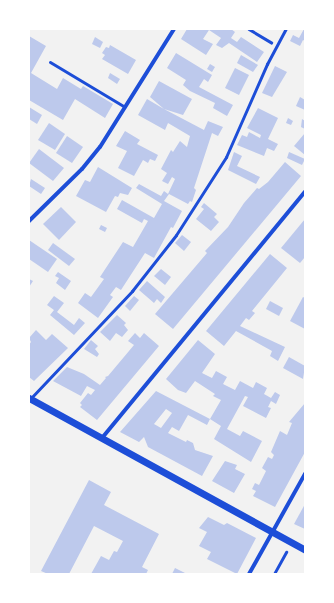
<!DOCTYPE html>
<html>
<head>
<meta charset="utf-8">
<style>
  body { margin:0 }
  #map { position:relative; width:334px; height:603px; overflow:hidden; background:#f2f2f2; font-family:Literata,serif }
  div>[style] { position:absolute }
  [style*='--x'] { left:calc(var(--x)*1px); top:calc(var(--y)*1px); width:calc(var(--w)*1px); rotate:calc(var(--a)*1deg) }
  .building>* { inset:0; background:#bdc9ec }
  .path>* { height:2.5px; margin:-1.25px; padding:0 1.25px; transform-origin:1.25px; border-radius:1.25px; background:#1d4ed8 }
  .service>* { height:3px; margin:-1.5px; padding:0 1.5px; transform-origin:1.5px; border-radius:1.5px; background:#1d4ed8 }
  .minor>* { height:4px; margin:-2px; padding:0 2px; transform-origin:2px; border-radius:2px; background:#1d4ed8 }
  .tertiary>* { height:7px; margin:-3.5px; padding:0 3.5px; transform-origin:3.5px; border-radius:3.5px; background:#1d4ed8 }
  span { translate:-50% -50%; white-space:nowrap; text-align:center; line-height:1.15; -webkit-text-stroke:4px #fff; paint-order:stroke }
  .frame { position:absolute; inset:0; border:30px solid #fff; pointer-events:none }
</style>
</head>
<body>
<div id="map">
  <div class="building">
    <div style="clip-path:polygon(187px 29px,231px 29px,235px 32px,231px 38px,237px 42px,241px 37px,264px 52px,257px 62px,229px 43px,222px 48px,216px 45px,221px 38px,209px 30px,203px 39px,213px 44px,206px 55px,181px 39px)"></div>
    <div style="clip-path:polygon(304px 29px,305px 41px,303px 40px,300px 46px,290px 41px,293px 35px,299px 38px)"></div>
    <div style="clip-path:polygon(29px 36px,46px 46px,31px 73px,57px 89px,63px 78px,81px 89px,83px 86px,113px 104px,105px 118px,75px 99px,63px 120px,29px 100px)"></div>
    <div style="clip-path:polygon(95px 37px,103px 42px,100px 48px,92px 44px)"></div>
    <div style="clip-path:polygon(110px 45px,136px 60px,128px 74px,102px 59px,105px 55px,102px 53px,106px 47px,109px 48px)"></div>
    <div style="clip-path:polygon(176px 53px,212px 75px,208px 82px,204px 79px,199px 87px,233px 105px,227px 116px,213px 108px,215px 103px,190px 91px,183px 85px,186px 80px,167px 68px)"></div>
    <div style="clip-path:polygon(241px 55px,258px 65px,253px 72px,237px 63px)"></div>
    <div style="clip-path:polygon(210px 64px,215px 67px,212px 72px,207px 69px)"></div>
    <div style="clip-path:polygon(275px 66px,287px 72px,272px 97px,262px 93px)"></div>
    <div style="clip-path:polygon(235px 68px,249px 75px,239px 95px,225px 88px)"></div>
    <div style="clip-path:polygon(110px 73px,120px 79px,117px 84px,108px 78px)"></div>
    <div style="clip-path:polygon(159px 81px,192px 99px,183px 115px,164px 109px,204px 130px,208px 121px,223px 127px,218px 136px,212px 133px,194px 188px,196px 190px,192px 202px,190px 201px,188px 204px,169px 194px,164px 201px,182px 211px,173px 228px,171px 227px,154px 258px,145px 253px,121px 290px,116px 287px,110px 295px,113px 297px,98px 318px,78px 303px,85px 293px,91px 297px,104px 279px,100px 277px,123px 242px,133px 247px,148px 221px,144px 219px,142px 223px,117px 209px,122px 200px,154px 218px,162px 204px,136px 188px,139px 184px,161px 196px,164px 191px,168px 194px,175px 179px,172px 177px,168px 184px,162px 181px,167px 173px,161px 169px,171px 150px,173px 152px,180px 141px,187px 147px,190px 136px,168px 123px,165px 130px,138px 115px,147px 99px,164px 109px,150px 97px)"></div>
    <div style="clip-path:polygon(300px 97px,305px 100px,305px 110px,296px 106px)"></div>
    <div style="clip-path:polygon(29px 107px,42px 115px,37px 124px,29px 119px)"></div>
    <div style="clip-path:polygon(258px 108px,278px 118px,268px 139px,278px 144px,274px 151px,267px 148px,264px 156px,237px 145px,242px 135px,247px 137px,249px 132px,260px 138px,261px 135px,247px 128px)"></div>
    <div style="clip-path:polygon(288px 118px,293px 121px,291px 125px,286px 123px)"></div>
    <div style="clip-path:polygon(302px 119px,305px 121px,305px 129px,301px 127px)"></div>
    <div style="clip-path:polygon(49px 123px,65px 134px,55px 150px,38px 140px)"></div>
    <div style="clip-path:polygon(125px 131px,140px 140px,137px 144px,158px 155px,155px 161px,150px 159px,148px 163px,143px 160px,134px 176px,118px 168px,127px 151px,116px 146px)"></div>
    <div style="clip-path:polygon(305px 133px,305px 155px,294px 146px)"></div>
    <div style="clip-path:polygon(67px 136px,83px 147px,72px 163px,56px 153px)"></div>
    <div style="clip-path:polygon(39px 149px,64px 168px,53px 181px,29px 163px)"></div>
    <div style="clip-path:polygon(234px 152px,242px 156px,237px 166px,260px 177px,256px 184px,228px 170px)"></div>
    <div style="clip-path:polygon(289px 152px,305px 159px,302px 165px,287px 158px)"></div>
    <div style="clip-path:polygon(285px 162px,301px 176px,173px 329px,155px 314px,207px 253px,205px 251px,228px 227px,244px 203px,257px 188px,259px 189px,268px 182px)"></div>
    <div style="clip-path:polygon(98px 167px,132px 188px,128px 195px,120px 193px,118px 197px,115px 196px,106px 212px,76px 196px,85px 180px,90px 182px)"></div>
    <div style="clip-path:polygon(31px 179px,45px 188px,41px 194px,29px 186px)"></div>
    <div style="clip-path:polygon(204px 203px,217px 214px,214px 217px,219px 222px,211px 231px,196px 219px,204px 209px,201px 207px)"></div>
    <div style="clip-path:polygon(61px 207px,76px 222px,59px 240px,43px 224px)"></div>
    <div style="clip-path:polygon(305px 219px,305px 257px,300px 263px,281px 248px)"></div>
    <div style="clip-path:polygon(101px 225px,107px 228px,105px 232px,99px 229px)"></div>
    <div style="clip-path:polygon(182px 235px,191px 242px,184px 251px,175px 243px)"></div>
    <div style="clip-path:polygon(29px 240px,57px 259px,48px 272px,29px 259px)"></div>
    <div style="clip-path:polygon(53px 243px,75px 259px,69px 266px,48px 250px)"></div>
    <div style="clip-path:polygon(270px 254px,287px 268px,252px 311px,255px 313px,249px 320px,246px 318px,240px 326px,285px 347px,278px 361px,270px 356px,272px 351px,236px 331px,224px 346px,206px 331px)"></div>
    <div style="clip-path:polygon(161px 269px,171px 277px,165px 285px,154px 276px)"></div>
    <div style="clip-path:polygon(58px 272px,71px 281px,65px 290px,56px 283px,59px 278px,55px 276px)"></div>
    <div style="clip-path:polygon(29px 279px,33px 281px,29px 287px)"></div>
    <div style="clip-path:polygon(147px 281px,165px 297px,161px 303px,157px 299px,154px 303px,139px 290px)"></div>
    <div style="clip-path:polygon(54px 296px,64px 303px,57px 312px,74px 325px,79px 318px,85px 323px,74px 335px,50px 315px,54px 310px,47px 305px)"></div>
    <div style="clip-path:polygon(134px 296px,139px 300px,130px 311px,125px 306px)"></div>
    <div style="clip-path:polygon(303px 297px,305px 298px,305px 329px,290px 321px)"></div>
    <div style="clip-path:polygon(270px 301px,283px 308px,279px 316px,266px 309px)"></div>
    <div style="clip-path:polygon(117px 315px,126px 323px,124px 325px,128px 330px,122px 337px,116px 333px,110px 341px,100px 332px)"></div>
    <div style="clip-path:polygon(36px 330px,46px 340px,52px 334px,68px 348px,34px 381px,29px 377px,29px 345px,31px 342px,29px 338px)"></div>
    <div style="clip-path:polygon(135px 333px,140px 338px,144px 333px,159px 346px,97px 420px,80px 407px,82px 405px,80px 403px,88px 393px,91px 395px,95px 390px,87px 386px,81px 396px,53px 381px,67px 367px,84px 374px,100px 385px,106px 378px,105px 377px,108px 376px,134px 345px,128px 341px)"></div>
    <div style="clip-path:polygon(91px 340px,98px 346px,95px 349px,99px 354px,97px 357px,84px 349px)"></div>
    <div style="clip-path:polygon(198px 340px,215px 354px,202px 373px,212px 378px,216px 371px,227px 377px,223px 384px,235px 390px,240px 381px,253px 388px,256px 382px,267px 388px,264px 394px,271px 398px,275px 392px,280px 395px,276px 404px,271px 401px,268px 407px,271px 408px,266px 418px,243px 406px,248px 397px,245px 396px,227px 429px,240px 436px,243px 431px,262px 441px,251px 462px,214px 439px,221px 426px,210px 419px,221px 400px,213px 396px,215px 394px,195px 381px,186px 393px,178px 390px,166px 379px)"></div>
    <div style="clip-path:polygon(289px 357px,305px 366px,303px 379px,283px 368px)"></div>
    <div style="clip-path:polygon(evenodd,156px 391px,210px 419px,207px 425px,188px 415px,179px 431px,172px 427px,168px 433px,186px 442px,187px 440px,193px 443px,195px 450px,213px 456px,202px 476px,148px 447px,144px 437px,139px 442px,120px 432px,156px 391px,166px 409px,172px 413px,161px 428px,154px 424px,166px 409px)"></div>
    <div style="clip-path:polygon(305px 403px,305px 452px,275px 507px,253px 496px,256px 491px,252px 489px,255px 483px,259px 485px,266px 471px,262px 468px,268px 457px,272px 459px,274px 455px,271px 452px,280px 431px,287px 435px,292px 423px,289px 422px)"></div>
    <div style="clip-path:polygon(225px 461px,237px 465px,235px 469px,245px 474px,234px 493px,212px 481px)"></div>
    <div style="clip-path:polygon(89px 480px,111px 492px,104px 505px,159px 534px,142px 567px,148px 570px,146px 574px,91px 574px,101px 556px,109px 560px,114px 551px,117px 552px,123px 541px,94px 526px,69px 574px,48px 574px,41px 571px)"></div>
    <div style="clip-path:polygon(305px 504px,305px 529px,294px 524px)"></div>
    <div style="clip-path:polygon(208px 517px,224px 525px,227px 523px,256px 538px,237px 574px,207px 559px,211px 552px,199px 546px,207px 532px,199px 528px)"></div>
    <div style="clip-path:polygon(175px 568px,187px 574px,172px 574px)"></div>
  </div>
  <div class="path">
    <div style="--x:249;--y:29;--w:26;--a:31"></div>
    <div style="--x:274;--y:574;--w:25;--a:-61"></div>
  </div>
  <div class="service">
    <div style="--x:50;--y:62;--w:87;--a:31"></div>
    <div style="--x:30;--y:399;--w:149;--a:-46.6"></div>
    <div style="--x:132;--y:291;--w:71;--a:-51.8"></div>
    <div style="--x:176;--y:235;--w:93;--a:-57.3"></div>
    <div style="--x:226;--y:157;--w:102;--a:-66.2"></div>
    <div style="--x:267;--y:64;--w:40;--a:-62"></div>
  </div>
  <div class="minor">
    <div style="--x:29;--y:221;--w:74;--a:-44.5"></div>
    <div style="--x:82;--y:169;--w:28;--a:-51"></div>
    <div style="--x:100;--y:147;--w:139;--a:-57.9"></div>
    <div style="--x:102;--y:438;--w:319;--a:-50.5"></div>
    <div style="--x:249;--y:574;--w:115;--a:-60.8"></div>
  </div>
  <div class="tertiary">
    <div style="--x:29;--y:398;--w:315;--a:28.8"></div>
  </div>
  <div class="frame"></div>
</div>
</body>
</html>
